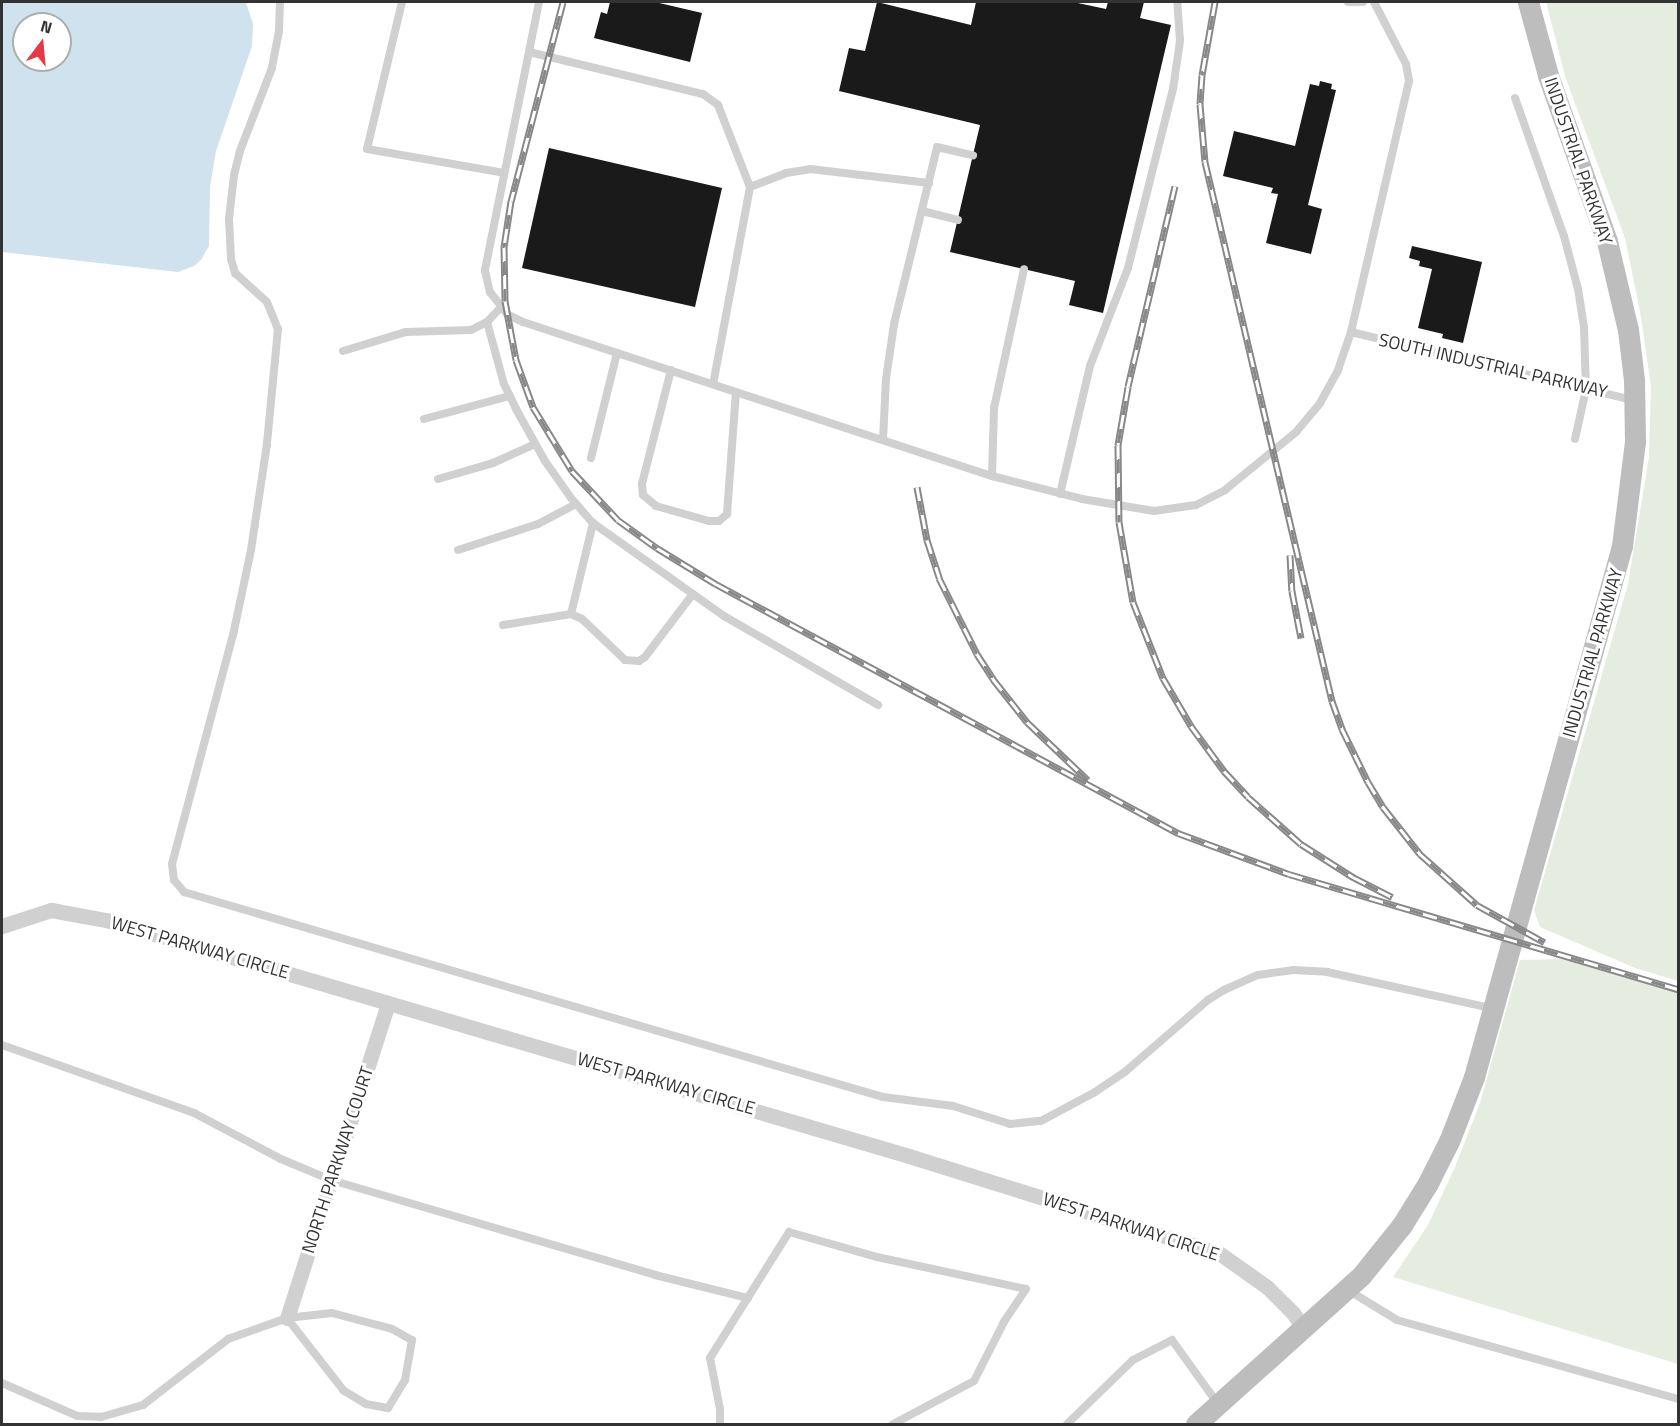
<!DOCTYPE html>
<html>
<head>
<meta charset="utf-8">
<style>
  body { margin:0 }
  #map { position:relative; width:1680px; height:1426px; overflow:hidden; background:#fff; font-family:"Titillium Web",sans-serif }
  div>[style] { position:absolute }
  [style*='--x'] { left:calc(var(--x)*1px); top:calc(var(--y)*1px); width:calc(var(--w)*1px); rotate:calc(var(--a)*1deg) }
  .green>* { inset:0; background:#e6ecdf }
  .water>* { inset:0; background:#cfe2ee }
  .building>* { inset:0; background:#1a1a1a }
  .lane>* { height:8px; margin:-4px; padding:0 4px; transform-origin:4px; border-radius:4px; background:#d0d0d0 }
  .street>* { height:15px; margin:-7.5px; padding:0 7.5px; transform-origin:7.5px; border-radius:7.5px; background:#d0d0d0 }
  .secondary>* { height:21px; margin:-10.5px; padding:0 10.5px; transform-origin:10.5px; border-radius:10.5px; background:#bdbdbd }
  .rail>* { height:7px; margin-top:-3.5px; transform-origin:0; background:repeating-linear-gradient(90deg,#fff 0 14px,#888 0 28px); box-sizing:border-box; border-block:2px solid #888 }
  span { translate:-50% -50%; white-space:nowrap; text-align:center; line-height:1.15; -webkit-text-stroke:6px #fff; paint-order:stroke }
  .street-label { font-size:18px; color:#333 }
  .frame { position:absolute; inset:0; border:3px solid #333; pointer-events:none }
  .north { position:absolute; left:12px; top:12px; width:60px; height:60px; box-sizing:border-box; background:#fff; border:2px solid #adadad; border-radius:50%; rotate:16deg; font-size:16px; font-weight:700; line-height:24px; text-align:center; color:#333 }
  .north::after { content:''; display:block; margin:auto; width:21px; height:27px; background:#e63946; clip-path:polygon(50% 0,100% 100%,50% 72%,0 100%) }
</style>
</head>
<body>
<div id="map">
  <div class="green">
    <div style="clip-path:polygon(1546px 2px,1678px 2px,1678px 981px,1635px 968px,1540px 927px,1534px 910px,1628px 584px,1649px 457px,1651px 386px,1640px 311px,1625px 238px,1566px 79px)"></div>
    <div style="clip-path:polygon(1564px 959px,1678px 993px,1678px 1364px,1393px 1277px,1428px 1225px,1455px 1167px,1480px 1103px,1520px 960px)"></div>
  </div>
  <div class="water">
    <div style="clip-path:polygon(evenodd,2px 2px,246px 2px,253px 24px,252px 46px,216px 151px,210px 187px,209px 246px,201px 260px,194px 266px,178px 272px,2px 252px,2px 2px,24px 24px,60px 24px,60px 60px,24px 60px,24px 24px)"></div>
  </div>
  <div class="building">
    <div style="clip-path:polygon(610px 2px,655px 2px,702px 13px,690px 62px,594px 38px,601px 12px,607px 14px)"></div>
    <div style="clip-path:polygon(877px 2px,971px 25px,976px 2px,1073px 2px,1106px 9px,1108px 2px,1144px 2px,1140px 18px,1171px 25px,1103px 313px,1069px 305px,1075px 281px,950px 252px,980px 125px,839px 91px,849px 48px,865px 51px)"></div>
    <div style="clip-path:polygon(1320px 81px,1332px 84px,1331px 89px,1336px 90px,1308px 205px,1322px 209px,1311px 254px,1266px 243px,1278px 194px,1271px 193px,1273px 188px,1223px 176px,1234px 131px,1295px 146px,1310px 84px,1319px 86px)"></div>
    <div style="clip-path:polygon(549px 148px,722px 188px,695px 307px,522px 268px)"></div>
    <div style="clip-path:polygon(1412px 246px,1482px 262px,1463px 343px,1442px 338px,1443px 334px,1418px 328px,1432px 269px,1419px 266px,1420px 261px,1409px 258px)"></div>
  </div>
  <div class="lane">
    <div style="--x:280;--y:2;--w:29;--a:92"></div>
    <div style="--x:279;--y:31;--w:38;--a:101"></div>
    <div style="--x:272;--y:68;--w:89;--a:111.1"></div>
    <div style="--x:240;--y:151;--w:25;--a:104"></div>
    <div style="--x:234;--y:175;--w:44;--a:96.5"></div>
    <div style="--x:229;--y:219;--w:40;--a:87.1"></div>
    <div style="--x:231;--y:259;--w:15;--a:74"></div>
    <div style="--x:235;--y:273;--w:43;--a:42.2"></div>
    <div style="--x:267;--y:302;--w:29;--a:68"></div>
    <div style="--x:278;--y:329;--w:116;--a:95.5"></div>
    <div style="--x:267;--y:444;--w:107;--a:98.6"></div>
    <div style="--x:251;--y:550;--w:83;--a:101.9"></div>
    <div style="--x:234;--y:631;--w:241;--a:104.9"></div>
    <div style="--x:172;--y:864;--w:16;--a:83"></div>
    <div style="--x:174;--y:880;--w:16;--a:50"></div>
    <div style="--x:184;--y:892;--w:728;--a:16.35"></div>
    <div style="--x:883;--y:1097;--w:71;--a:7.3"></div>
    <div style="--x:953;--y:1106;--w:60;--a:17.5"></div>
    <div style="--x:1010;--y:1124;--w:31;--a:-6"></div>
    <div style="--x:1041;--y:1121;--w:61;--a:-28.2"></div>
    <div style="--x:1095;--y:1092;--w:37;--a:-34"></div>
    <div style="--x:1126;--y:1071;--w:108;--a:-40.9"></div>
    <div style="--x:1208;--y:1000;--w:19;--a:-32"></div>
    <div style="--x:1224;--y:990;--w:37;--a:-24"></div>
    <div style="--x:1258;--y:975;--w:35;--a:-8"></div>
    <div style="--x:1293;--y:970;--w:34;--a:3"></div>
    <div style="--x:1327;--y:972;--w:168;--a:12.4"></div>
    <div style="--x:402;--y:2;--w:151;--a:103.4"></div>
    <div style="--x:367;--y:149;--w:139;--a:9.9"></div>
    <div style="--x:539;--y:2;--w:274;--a:101.4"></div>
    <div style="--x:485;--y:271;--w:22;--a:77"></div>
    <div style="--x:490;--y:292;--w:28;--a:52"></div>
    <div style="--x:507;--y:314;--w:18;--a:27"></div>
    <div style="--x:523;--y:322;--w:494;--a:18.2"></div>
    <div style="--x:992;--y:476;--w:93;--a:14.3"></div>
    <div style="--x:1082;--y:499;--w:73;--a:9.5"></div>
    <div style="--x:1154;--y:511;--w:42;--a:-8.1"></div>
    <div style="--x:1196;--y:505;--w:33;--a:-27"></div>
    <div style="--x:1225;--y:490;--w:92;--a:-39.2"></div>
    <div style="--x:1296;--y:432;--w:38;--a:-50"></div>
    <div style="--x:1320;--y:403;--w:38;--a:-61"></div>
    <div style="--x:1338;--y:370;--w:40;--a:-71.1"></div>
    <div style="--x:1351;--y:332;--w:258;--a:-77"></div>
    <div style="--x:1409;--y:81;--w:17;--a:-100"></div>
    <div style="--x:1406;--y:64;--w:70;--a:-117.3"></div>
    <div style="--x:1348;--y:2;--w:15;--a:0"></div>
    <div style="--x:529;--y:52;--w:179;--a:13.6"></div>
    <div style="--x:703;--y:94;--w:19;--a:36"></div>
    <div style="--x:718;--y:105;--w:88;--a:68.7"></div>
    <div style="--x:750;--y:187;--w:200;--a:100.6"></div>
    <div style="--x:1515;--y:98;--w:146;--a:70.5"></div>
    <div style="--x:1564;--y:236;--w:55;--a:75.2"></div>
    <div style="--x:1578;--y:289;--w:38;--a:81"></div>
    <div style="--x:1584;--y:327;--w:62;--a:88.2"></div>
    <div style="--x:1586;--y:389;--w:51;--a:102.4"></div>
    <div style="--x:750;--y:187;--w:39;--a:-21"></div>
    <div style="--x:786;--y:173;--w:24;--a:-9"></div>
    <div style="--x:810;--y:169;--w:120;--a:6.7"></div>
    <div style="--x:922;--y:211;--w:37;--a:14"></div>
    <div style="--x:487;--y:322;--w:64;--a:74.7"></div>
    <div style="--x:504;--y:384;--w:28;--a:64"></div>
    <div style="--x:516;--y:409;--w:60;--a:60.9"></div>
    <div style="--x:545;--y:461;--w:45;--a:54.9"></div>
    <div style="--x:571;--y:498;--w:33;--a:49"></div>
    <div style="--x:593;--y:523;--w:161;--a:35.4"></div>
    <div style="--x:724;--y:616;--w:178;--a:30"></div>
    <div style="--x:1351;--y:332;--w:289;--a:13.6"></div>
    <div style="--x:343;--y:351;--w:66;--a:-16.8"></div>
    <div style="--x:406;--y:332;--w:65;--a:-1.8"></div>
    <div style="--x:471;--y:330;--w:18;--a:-27"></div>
    <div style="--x:487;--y:322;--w:19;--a:-47"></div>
    <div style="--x:671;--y:370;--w:118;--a:104.3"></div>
    <div style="--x:642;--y:484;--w:11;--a:85"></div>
    <div style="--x:643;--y:495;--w:17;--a:40"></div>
    <div style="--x:656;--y:506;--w:55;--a:15.8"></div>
    <div style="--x:709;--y:521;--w:10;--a:0"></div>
    <div style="--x:719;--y:521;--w:11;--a:-41"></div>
    <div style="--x:727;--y:514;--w:122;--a:-85.8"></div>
    <div style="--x:424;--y:419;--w:89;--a:-15"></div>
    <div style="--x:883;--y:440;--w:61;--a:-87.2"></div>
    <div style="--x:886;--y:379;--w:56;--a:-81.7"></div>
    <div style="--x:894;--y:324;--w:182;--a:-76.3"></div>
    <div style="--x:937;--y:147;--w:37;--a:13"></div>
    <div style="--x:591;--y:458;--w:108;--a:-76.1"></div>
    <div style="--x:992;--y:476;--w:68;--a:-88.3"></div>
    <div style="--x:994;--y:408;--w:142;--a:-77.8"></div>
    <div style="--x:438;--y:479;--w:57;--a:-16.2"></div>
    <div style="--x:493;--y:463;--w:46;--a:-24.3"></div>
    <div style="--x:1060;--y:494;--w:131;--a:-76.8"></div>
    <div style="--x:1090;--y:366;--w:105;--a:-68.8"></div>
    <div style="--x:1128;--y:268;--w:185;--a:-75.9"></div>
    <div style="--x:1173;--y:89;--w:49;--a:-81.7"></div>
    <div style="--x:1180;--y:41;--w:39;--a:-94"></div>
    <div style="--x:458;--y:550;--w:84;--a:-18"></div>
    <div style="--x:538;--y:524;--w:43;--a:-27.8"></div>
    <div style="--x:571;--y:614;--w:94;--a:-76.4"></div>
    <div style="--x:503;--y:625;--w:69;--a:-9.2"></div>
    <div style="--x:571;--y:614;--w:12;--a:24"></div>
    <div style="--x:582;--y:619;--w:59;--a:43.6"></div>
    <div style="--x:625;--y:660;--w:14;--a:4"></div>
    <div style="--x:639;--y:661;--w:7;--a:-34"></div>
    <div style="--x:645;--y:657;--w:78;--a:-52.8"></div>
    <div style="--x:2;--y:1045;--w:204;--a:19.5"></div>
    <div style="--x:194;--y:1113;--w:98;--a:27.9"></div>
    <div style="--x:281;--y:1159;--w:54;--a:22.8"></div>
    <div style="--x:331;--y:1180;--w:338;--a:16.3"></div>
    <div style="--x:655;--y:1275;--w:96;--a:13.9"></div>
    <div style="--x:1348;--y:1290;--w:57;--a:31.5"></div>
    <div style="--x:1397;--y:1320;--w:292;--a:15.7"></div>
    <div style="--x:2;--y:1383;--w:82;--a:23.7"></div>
    <div style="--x:77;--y:1416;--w:24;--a:2"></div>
    <div style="--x:101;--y:1417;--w:44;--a:-15.9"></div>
    <div style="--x:143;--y:1405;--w:108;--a:-37.8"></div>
    <div style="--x:228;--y:1339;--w:63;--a:-19.6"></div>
    <div style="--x:287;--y:1318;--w:45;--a:-6.3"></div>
    <div style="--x:332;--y:1313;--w:62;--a:14.9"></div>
    <div style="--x:392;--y:1329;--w:23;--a:29"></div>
    <div style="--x:412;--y:1340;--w:41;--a:99.9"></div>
    <div style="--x:405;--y:1380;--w:33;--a:121"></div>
    <div style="--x:388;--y:1408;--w:22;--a:-170"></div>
    <div style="--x:366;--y:1404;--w:26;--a:-149"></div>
    <div style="--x:344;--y:1391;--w:93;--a:-128"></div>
    <div style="--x:720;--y:1424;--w:15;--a:-90"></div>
    <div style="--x:720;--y:1409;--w:52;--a:-101.1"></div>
    <div style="--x:710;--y:1358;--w:149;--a:-57.9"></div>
    <div style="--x:789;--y:1232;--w:91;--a:15.9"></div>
    <div style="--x:877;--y:1257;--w:152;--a:12.1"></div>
    <div style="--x:1026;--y:1289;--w:40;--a:124"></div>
    <div style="--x:1004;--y:1322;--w:66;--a:117"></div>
    <div style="--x:974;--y:1381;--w:92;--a:152"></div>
    <div style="--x:1067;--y:1424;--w:92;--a:-44.1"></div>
    <div style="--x:1133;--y:1360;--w:44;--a:-27.1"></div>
    <div style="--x:1172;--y:1340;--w:79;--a:54.3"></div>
  </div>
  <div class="street">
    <div style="--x:2;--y:926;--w:52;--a:-18.1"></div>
    <div style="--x:51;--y:910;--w:56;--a:10.3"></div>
    <div style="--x:106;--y:920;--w:837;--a:16.38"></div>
    <div style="--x:909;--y:1156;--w:325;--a:17.4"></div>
    <div style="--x:1219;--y:1253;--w:59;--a:35.3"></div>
    <div style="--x:1267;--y:1287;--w:37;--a:45"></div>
    <div style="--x:1293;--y:1313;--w:18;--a:56"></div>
    <div style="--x:287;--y:1318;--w:331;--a:-72.2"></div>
  </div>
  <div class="secondary">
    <div style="--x:1196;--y:1424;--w:222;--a:-41.9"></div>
    <div style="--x:1361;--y:1276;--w:65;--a:-51.2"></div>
    <div style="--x:1402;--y:1225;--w:49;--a:-58.2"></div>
    <div style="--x:1428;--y:1183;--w:49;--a:-63.4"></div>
    <div style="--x:1450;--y:1139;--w:66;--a:-68.8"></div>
    <div style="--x:1474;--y:1077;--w:551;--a:-74.43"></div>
    <div style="--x:1622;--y:546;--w:105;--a:-82.9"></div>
    <div style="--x:1635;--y:442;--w:62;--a:-90.9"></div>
    <div style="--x:1634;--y:380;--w:50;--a:-96.8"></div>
    <div style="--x:1628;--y:330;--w:91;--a:-103.3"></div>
    <div style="--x:1607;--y:241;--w:176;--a:-109.6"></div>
    <div style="--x:1548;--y:75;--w:76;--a:-105.3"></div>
  </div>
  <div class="rail">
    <div style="--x:563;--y:2;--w:206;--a:104.6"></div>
    <div style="--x:511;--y:201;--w:47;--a:98.7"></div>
    <div style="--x:504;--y:247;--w:54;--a:88.9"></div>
    <div style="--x:505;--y:301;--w:60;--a:79.4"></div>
    <div style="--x:516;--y:360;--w:50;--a:70.1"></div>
    <div style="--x:533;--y:407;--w:75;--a:58.6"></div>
    <div style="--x:572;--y:471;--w:67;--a:46.8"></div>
    <div style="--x:618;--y:520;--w:48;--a:35.7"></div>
    <div style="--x:657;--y:548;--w:69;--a:31.4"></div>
    <div style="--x:716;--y:584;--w:525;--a:28.32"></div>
    <div style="--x:1178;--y:833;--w:118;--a:20.3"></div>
    <div style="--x:1289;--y:874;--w:406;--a:16.5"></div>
    <div style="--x:1215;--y:2;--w:74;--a:100.1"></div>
    <div style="--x:1202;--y:75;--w:29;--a:94"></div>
    <div style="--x:1200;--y:104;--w:58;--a:85.1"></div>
    <div style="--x:1205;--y:162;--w:554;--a:76.74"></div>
    <div style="--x:1332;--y:701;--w:30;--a:70"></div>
    <div style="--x:1342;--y:729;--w:59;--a:63.9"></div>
    <div style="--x:1368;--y:782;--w:29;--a:59"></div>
    <div style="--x:1383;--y:807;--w:60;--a:51.8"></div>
    <div style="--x:1420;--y:854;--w:76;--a:41.8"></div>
    <div style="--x:1477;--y:905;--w:77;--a:28.9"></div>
    <div style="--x:1175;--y:186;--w:206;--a:103.2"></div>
    <div style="--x:1128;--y:387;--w:59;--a:99.8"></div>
    <div style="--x:1118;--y:445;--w:77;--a:89.3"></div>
    <div style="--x:1119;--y:522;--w:81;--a:80.1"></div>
    <div style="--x:1133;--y:602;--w:82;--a:68.5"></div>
    <div style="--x:1163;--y:678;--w:56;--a:59.7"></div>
    <div style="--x:1191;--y:726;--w:56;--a:53.7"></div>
    <div style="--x:1224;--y:771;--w:35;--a:47"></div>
    <div style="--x:1248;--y:797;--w:71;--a:41.6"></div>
    <div style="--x:1301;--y:844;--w:62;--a:32.4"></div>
    <div style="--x:1353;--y:877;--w:44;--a:27.1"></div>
    <div style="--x:917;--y:487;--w:54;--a:79.3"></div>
    <div style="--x:927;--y:540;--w:40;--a:72"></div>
    <div style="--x:939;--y:578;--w:85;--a:63.4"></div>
    <div style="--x:977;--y:654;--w:30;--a:57"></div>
    <div style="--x:993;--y:679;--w:55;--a:51.7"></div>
    <div style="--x:1027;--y:722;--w:84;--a:43.6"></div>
    <div style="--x:1290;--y:555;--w:36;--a:87"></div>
    <div style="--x:1292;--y:591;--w:48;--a:79.2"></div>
  </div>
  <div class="street-label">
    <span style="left:1578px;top:161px;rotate:71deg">INDUSTRIAL PARKWAY</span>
    <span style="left:1493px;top:366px;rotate:13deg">SOUTH INDUSTRIAL PARKWAY</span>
    <span style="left:1593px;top:653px;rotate:-74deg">INDUSTRIAL PARKWAY</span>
    <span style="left:200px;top:948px;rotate:16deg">WEST PARKWAY CIRCLE</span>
    <span style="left:666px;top:1084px;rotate:16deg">WEST PARKWAY CIRCLE</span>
    <span style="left:338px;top:1160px;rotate:-72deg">NORTH PARKWAY COURT</span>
    <span style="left:1131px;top:1227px;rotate:18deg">WEST PARKWAY CIRCLE</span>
  </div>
  <div class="frame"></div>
  <div class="north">N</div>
</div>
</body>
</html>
